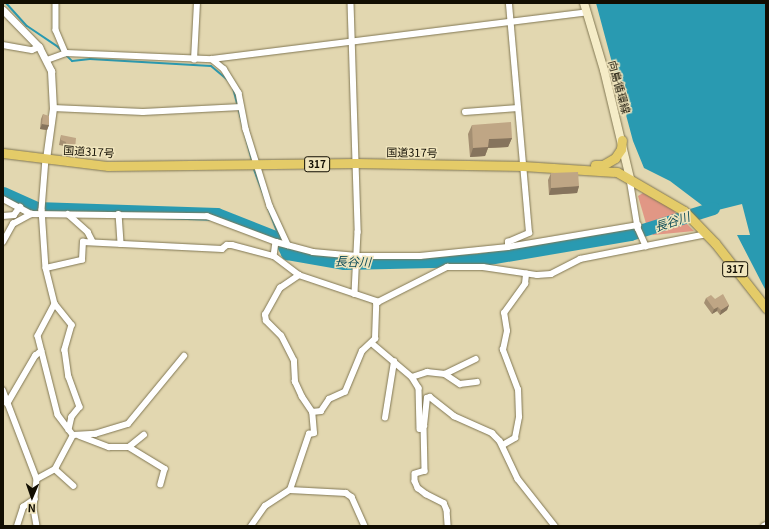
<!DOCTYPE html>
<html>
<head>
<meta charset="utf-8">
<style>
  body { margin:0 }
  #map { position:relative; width:769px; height:529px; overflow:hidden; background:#e2d7b0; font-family:Georgia,"Noto Sans JP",serif }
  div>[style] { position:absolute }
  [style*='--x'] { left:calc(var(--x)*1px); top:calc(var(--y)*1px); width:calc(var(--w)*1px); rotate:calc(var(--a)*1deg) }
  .green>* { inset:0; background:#e19785 }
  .water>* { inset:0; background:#299ab1 }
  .stream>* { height:2px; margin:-1px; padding:0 1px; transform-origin:1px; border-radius:1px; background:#299ab1 }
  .river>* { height:13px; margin:-6.5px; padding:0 6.5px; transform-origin:6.5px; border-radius:6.5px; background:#299ab1 }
  .roads { filter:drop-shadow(0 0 1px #817753) drop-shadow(0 0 1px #817753) }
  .minor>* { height:5.5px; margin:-2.75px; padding:0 2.75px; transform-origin:2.75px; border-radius:2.75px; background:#fff }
  .tertiary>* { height:7px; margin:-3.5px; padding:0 3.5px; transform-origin:3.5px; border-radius:3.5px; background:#fff }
  .secondary>* { height:8px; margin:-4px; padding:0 4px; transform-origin:4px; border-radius:4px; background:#f5ecc7 }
  .trunk>* { height:9px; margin:-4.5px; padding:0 4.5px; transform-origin:4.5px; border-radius:4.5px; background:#e4cb68 }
  .wall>* { inset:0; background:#a48f72 }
  .shaded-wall>* { inset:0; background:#86745d }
  .building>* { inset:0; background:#bfa685 }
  span { translate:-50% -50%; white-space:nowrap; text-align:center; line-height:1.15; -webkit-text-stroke:3px #f0e5bd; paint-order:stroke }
  .shield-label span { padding:1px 3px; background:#f0e5bd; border:1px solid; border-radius:3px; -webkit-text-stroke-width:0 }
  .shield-label { font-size:10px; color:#120e02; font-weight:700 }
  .street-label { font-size:11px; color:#120e02 }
  .water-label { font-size:12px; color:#0e4d59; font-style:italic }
  .frame { position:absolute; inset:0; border:4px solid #120e02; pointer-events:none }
  .north { position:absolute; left:12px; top:477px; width:40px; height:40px; -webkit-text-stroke:3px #f0e5bd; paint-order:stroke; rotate:182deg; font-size:11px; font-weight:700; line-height:16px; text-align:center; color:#120e02 }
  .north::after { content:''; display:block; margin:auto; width:14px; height:18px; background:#120e02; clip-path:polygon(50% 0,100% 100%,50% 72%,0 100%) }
</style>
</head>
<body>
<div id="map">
  <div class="green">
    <div style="clip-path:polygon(643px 193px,671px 208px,694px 231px,653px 235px,647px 227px,638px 196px)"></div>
  </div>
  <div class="water">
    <div style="clip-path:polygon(596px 3px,766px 3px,766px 291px,737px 235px,750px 235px,742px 204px,706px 213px,703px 206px,670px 181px,644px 168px,633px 141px)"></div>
  </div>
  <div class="stream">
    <div style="--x:6;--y:3;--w:31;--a:48"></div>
    <div style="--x:27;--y:26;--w:37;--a:34"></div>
    <div style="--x:58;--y:47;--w:20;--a:45"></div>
    <div style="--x:72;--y:61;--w:18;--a:-6"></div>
    <div style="--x:90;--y:59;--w:121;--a:3.3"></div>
    <div style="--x:211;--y:66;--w:23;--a:40"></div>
    <div style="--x:233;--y:88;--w:75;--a:75.4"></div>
    <div style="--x:253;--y:167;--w:40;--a:69"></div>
    <div style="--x:268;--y:208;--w:33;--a:69"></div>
  </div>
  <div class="river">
    <div style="--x:3;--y:193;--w:36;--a:24"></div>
    <div style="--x:36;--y:208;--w:181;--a:1.9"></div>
    <div style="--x:217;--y:214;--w:68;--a:21.6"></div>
    <div style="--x:280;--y:239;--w:16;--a:63"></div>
    <div style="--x:287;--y:253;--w:58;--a:10"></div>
    <div style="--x:344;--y:263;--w:133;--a:-1.3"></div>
    <div style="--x:477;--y:260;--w:155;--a:-9.6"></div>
    <div style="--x:630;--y:234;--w:87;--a:-17.4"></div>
  </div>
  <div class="roads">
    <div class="minor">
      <div style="--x:56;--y:3;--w:27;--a:90"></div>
      <div style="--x:56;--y:30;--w:25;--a:67"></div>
      <div style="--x:351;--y:3;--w:229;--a:88.2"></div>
      <div style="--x:358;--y:232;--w:62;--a:92.8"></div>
      <div style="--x:3;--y:45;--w:29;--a:10"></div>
      <div style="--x:32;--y:50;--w:8;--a:-23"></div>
      <div style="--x:212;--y:59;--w:16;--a:40"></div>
      <div style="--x:224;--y:69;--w:28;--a:58"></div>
      <div style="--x:239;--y:93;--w:37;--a:79"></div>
      <div style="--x:246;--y:129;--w:81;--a:72.7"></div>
      <div style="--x:270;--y:206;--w:43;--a:65.2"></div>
      <div style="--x:47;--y:60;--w:20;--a:-20"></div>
      <div style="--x:66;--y:53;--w:146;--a:2.4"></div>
      <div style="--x:212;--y:59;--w:378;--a:-7.1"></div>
      <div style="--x:194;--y:60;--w:57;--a:-87"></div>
      <div style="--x:53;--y:108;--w:90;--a:2.5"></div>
      <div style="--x:143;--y:112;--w:98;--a:-2.9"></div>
      <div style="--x:465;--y:112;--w:53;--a:-4.3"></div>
      <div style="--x:46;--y:159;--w:51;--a:94.5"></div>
      <div style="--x:42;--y:210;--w:58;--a:86.1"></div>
      <div style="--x:46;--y:268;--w:37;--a:76"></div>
      <div style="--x:55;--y:304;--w:27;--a:51"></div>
      <div style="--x:72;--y:325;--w:26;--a:106"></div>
      <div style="--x:65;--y:350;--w:27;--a:82"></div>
      <div style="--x:69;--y:377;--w:32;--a:70"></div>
      <div style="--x:80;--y:407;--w:13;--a:129"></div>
      <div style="--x:72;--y:417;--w:13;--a:103"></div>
      <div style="--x:630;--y:179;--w:50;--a:80.7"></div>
      <div style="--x:638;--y:228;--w:20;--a:66"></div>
      <div style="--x:3;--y:199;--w:32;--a:28"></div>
      <div style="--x:68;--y:214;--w:27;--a:42"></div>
      <div style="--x:88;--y:232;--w:11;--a:63"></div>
      <div style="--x:119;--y:214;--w:30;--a:86"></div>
      <div style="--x:3;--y:216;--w:11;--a:-5"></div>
      <div style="--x:14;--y:215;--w:10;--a:-53"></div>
      <div style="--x:3;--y:242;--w:21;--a:-61"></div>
      <div style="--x:13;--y:224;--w:21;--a:-29"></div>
      <div style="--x:31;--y:214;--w:176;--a:0.7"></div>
      <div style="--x:207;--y:216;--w:74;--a:20.6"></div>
      <div style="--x:276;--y:242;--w:38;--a:15"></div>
      <div style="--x:313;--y:252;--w:44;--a:5.2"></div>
      <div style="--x:357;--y:256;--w:63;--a:0"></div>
      <div style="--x:420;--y:256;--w:88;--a:-5.8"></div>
      <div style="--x:508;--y:247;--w:132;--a:-9.6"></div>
      <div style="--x:276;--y:242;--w:14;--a:98"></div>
      <div style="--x:274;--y:256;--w:31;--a:37"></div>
      <div style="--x:299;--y:275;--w:84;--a:18.6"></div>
      <div style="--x:508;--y:247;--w:5;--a:-90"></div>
      <div style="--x:508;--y:242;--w:23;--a:-23"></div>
      <div style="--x:529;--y:233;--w:231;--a:-95"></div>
      <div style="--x:46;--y:268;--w:37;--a:-13"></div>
      <div style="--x:82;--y:260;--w:18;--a:-87"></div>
      <div style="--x:83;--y:242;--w:139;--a:2.9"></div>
      <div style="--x:222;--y:249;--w:6;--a:-39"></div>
      <div style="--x:227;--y:245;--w:5;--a:0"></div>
      <div style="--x:232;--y:245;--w:43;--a:14.7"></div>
      <div style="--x:55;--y:304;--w:36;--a:118"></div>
      <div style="--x:38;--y:336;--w:81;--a:75.8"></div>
      <div style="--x:58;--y:415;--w:25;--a:53"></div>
      <div style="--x:73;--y:435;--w:22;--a:-3"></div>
      <div style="--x:95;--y:434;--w:34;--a:-17"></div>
      <div style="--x:128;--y:424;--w:88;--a:-50.5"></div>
      <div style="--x:373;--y:344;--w:51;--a:40.2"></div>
      <div style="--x:412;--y:377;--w:13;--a:58"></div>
      <div style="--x:419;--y:388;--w:41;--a:88.6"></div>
      <div style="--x:420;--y:429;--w:5;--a:-37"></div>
      <div style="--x:424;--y:426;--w:28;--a:-84"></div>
      <div style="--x:427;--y:398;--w:3;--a:-18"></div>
      <div style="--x:430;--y:397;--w:31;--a:38"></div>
      <div style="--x:454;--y:416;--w:42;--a:24.1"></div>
      <div style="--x:492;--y:433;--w:11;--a:45"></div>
      <div style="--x:500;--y:441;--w:42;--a:64.7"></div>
      <div style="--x:518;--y:479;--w:60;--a:51.8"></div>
      <div style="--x:445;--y:374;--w:18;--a:34"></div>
      <div style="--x:460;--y:384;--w:17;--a:-7"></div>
      <div style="--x:412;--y:377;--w:16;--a:-18"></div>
      <div style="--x:427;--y:372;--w:18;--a:6"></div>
      <div style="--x:445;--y:374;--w:34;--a:-26"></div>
      <div style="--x:3;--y:390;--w:95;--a:69.1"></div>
      <div style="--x:37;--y:479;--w:30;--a:96"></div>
      <div style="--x:34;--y:509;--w:17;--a:80"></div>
      <div style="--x:7;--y:404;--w:56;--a:-59.7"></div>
      <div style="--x:35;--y:356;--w:8;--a:-40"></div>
      <div style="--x:312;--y:412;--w:9;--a:-6"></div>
      <div style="--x:321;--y:411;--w:14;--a:-56"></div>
      <div style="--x:329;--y:399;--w:17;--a:-24"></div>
      <div style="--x:345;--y:392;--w:44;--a:-67.5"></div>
      <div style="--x:362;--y:351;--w:18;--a:-43"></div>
      <div style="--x:375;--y:339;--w:36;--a:-88"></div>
      <div style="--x:376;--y:303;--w:80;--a:-26.9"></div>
      <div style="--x:447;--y:267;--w:36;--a:0"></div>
      <div style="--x:483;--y:267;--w:55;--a:8.4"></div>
      <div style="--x:537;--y:275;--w:14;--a:-4"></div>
      <div style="--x:551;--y:274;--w:33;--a:-27"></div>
      <div style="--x:580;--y:259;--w:129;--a:-11.1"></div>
      <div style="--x:385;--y:418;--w:57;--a:-80.9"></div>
      <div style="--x:424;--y:426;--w:45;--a:88.7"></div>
      <div style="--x:425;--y:471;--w:10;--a:163"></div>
      <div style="--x:415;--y:474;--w:7;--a:90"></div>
      <div style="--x:415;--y:481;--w:8;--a:67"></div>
      <div style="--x:418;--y:488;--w:10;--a:37"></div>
      <div style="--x:426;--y:494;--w:20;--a:27"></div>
      <div style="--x:444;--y:503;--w:8;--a:67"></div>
      <div style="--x:447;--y:510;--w:16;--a:86"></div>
      <div style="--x:80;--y:436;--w:31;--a:21"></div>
      <div style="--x:109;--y:447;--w:20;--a:0"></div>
      <div style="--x:129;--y:447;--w:42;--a:31.4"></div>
      <div style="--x:165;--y:469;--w:16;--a:105"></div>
      <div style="--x:503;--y:445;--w:14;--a:-30"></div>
      <div style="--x:515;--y:438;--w:21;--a:-79"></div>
      <div style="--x:519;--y:417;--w:27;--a:-92"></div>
      <div style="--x:518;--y:390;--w:43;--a:-110.6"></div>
      <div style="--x:503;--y:350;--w:19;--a:-78"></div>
      <div style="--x:507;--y:331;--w:18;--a:-99"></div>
      <div style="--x:504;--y:313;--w:36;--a:-54"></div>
      <div style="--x:525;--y:284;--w:10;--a:-84"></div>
      <div style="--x:129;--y:447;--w:19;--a:-39"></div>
      <div style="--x:55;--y:469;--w:25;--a:42"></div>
      <div style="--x:37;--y:479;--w:21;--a:-29"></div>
      <div style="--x:55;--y:469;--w:38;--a:-62"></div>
      <div style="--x:290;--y:490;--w:59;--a:-71.3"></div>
      <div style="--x:309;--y:434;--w:5;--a:-11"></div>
      <div style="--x:314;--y:433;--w:21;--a:-95"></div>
      <div style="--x:312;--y:412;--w:18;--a:-124"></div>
      <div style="--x:302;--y:397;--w:17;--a:-115"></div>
      <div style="--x:295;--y:382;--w:21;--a:-93"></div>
      <div style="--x:294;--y:361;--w:28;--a:-117"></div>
      <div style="--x:281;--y:336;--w:21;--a:-135"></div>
      <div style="--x:266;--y:321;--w:6;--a:-99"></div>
      <div style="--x:265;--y:315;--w:31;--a:-61"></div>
      <div style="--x:280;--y:288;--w:23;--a:-34"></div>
      <div style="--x:17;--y:526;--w:20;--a:-72"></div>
      <div style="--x:23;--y:507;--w:14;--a:-34"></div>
      <div style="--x:251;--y:526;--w:24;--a:-55"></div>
      <div style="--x:265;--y:506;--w:30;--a:-33"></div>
      <div style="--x:290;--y:490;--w:56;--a:3.1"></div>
      <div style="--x:346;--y:493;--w:7;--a:34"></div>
      <div style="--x:352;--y:497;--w:32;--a:66"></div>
      <div style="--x:764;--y:526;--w:2;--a:-27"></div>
    </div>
    <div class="tertiary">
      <div style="--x:3;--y:10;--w:52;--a:45.8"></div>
      <div style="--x:39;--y:47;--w:27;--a:63"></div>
      <div style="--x:51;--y:71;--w:37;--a:87"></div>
      <div style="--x:53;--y:108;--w:51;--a:97.8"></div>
    </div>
    <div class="secondary">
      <div style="--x:584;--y:3;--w:70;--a:73.4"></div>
      <div style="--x:604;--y:70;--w:111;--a:76.5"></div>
    </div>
    <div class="trunk">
      <div style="--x:3;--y:153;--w:106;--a:7.1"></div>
      <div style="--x:108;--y:166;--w:248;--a:-0.7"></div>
      <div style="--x:356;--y:163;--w:167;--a:1"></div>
      <div style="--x:523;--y:166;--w:94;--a:3.7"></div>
      <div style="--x:617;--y:172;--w:78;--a:30.2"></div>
      <div style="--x:684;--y:211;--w:45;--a:45.9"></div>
      <div style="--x:715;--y:243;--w:83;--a:51.9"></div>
      <div style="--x:595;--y:165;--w:8;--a:0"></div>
      <div style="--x:603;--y:165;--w:14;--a:-30"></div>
      <div style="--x:615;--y:158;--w:11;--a:-56"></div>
      <div style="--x:621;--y:149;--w:9;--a:-84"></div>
    </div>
  </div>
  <div class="wall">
    <div style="clip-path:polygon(43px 114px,49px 125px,47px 130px,40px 129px,41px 119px)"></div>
    <div style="clip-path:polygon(472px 125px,512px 138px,508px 147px,488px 148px,485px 156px,470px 157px,468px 134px)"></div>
    <div style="clip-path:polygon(61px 135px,75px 150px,73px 154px,65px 154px,64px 146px,59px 145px)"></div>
    <div style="clip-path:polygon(551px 173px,579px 186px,577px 193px,549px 195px,548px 180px)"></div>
    <div style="clip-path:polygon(706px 298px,715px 299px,729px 305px,727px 310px,720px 315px,717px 311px,712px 314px,704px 303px)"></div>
  </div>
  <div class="shaded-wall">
    <div style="clip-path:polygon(42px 124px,49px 125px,47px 130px,40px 129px)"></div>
    <div style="clip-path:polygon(512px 138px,508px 147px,488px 148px,485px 156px,470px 157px,473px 148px,489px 139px)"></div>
    <div style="clip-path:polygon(67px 149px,75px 150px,73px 154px,65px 154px)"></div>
    <div style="clip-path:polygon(579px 186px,577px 193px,549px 195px,551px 188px)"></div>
    <div style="clip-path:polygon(729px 305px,727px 310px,720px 315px,721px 310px)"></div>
    <div style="clip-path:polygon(718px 307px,717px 311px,712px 314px,714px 309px)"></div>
  </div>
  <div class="building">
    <div style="clip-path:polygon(43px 114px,49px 116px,49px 125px,42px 124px)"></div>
    <div style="clip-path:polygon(511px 122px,512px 138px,489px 139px,488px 147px,473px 148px,472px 125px)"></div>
    <div style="clip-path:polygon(61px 135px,76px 138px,75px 150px,67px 149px,66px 142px,61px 140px)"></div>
    <div style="clip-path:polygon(578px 172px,579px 186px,551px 188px,551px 173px)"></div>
    <div style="clip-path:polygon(723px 294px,729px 305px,721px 310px,718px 307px,714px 309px,706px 298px,711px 295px,715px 299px)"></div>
  </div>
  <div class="shield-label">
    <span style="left:317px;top:164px">317</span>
    <span style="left:735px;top:269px">317</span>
  </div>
  <div class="street-label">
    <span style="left:620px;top:87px;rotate:75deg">向島循環線</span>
    <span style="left:89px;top:151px;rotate:4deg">国道317号</span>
    <span style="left:412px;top:152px;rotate:1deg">国道317号</span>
  </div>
  <div class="water-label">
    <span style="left:672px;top:221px;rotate:-18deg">長谷川</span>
    <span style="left:353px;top:261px;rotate:2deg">長谷川</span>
  </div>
  <div class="frame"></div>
  <div class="north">N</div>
</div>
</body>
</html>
